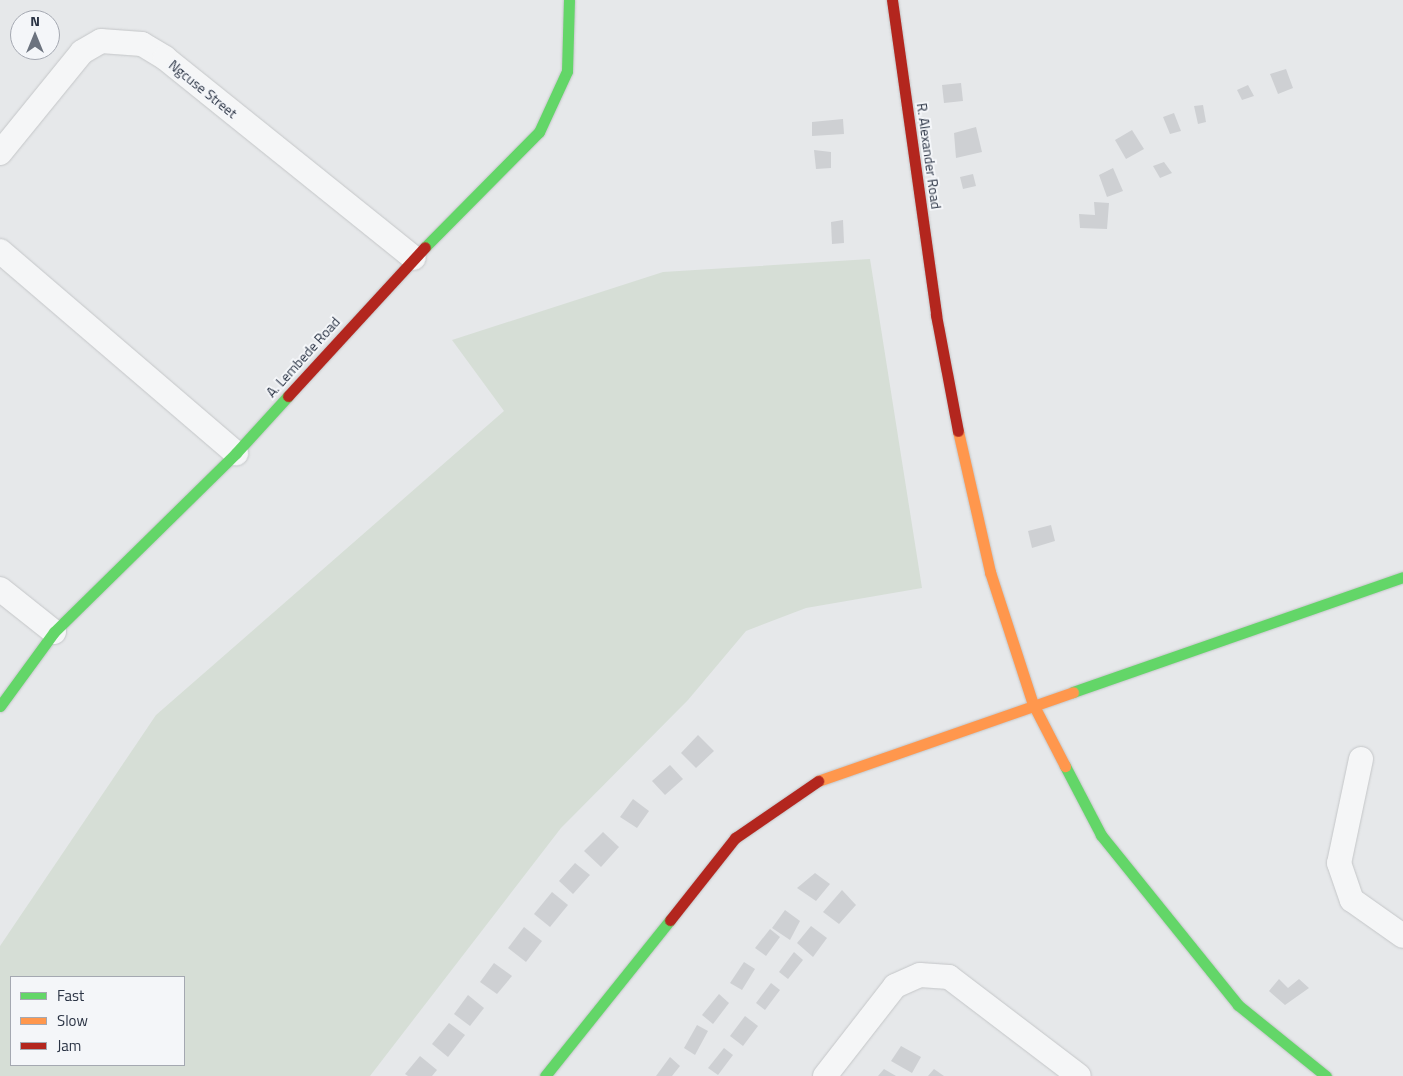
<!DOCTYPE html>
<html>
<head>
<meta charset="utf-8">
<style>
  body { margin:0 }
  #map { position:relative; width:1403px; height:1076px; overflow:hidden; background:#e6e8ea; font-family:"Titillium Web",sans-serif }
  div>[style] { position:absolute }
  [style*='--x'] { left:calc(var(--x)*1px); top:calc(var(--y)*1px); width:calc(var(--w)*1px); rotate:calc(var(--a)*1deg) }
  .green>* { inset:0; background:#d6ded6 }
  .building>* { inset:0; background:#ced0d3 }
  .roads { filter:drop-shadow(0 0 1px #c4c6c8) drop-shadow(0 0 1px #c4c6c8) }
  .street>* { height:24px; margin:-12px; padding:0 12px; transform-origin:12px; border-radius:12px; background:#f5f6f7 }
  .fast>* { height:11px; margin:-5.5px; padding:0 5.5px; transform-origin:5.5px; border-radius:5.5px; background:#63d668 }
  .slow>* { height:11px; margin:-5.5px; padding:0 5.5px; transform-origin:5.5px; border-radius:5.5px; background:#ff974d }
  .jam>* { height:11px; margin:-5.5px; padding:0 5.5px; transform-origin:5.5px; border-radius:5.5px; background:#b3261e }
  span { translate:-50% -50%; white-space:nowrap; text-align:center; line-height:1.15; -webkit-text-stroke:4px #f4f6f9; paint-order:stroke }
  .street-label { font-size:14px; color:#2b3445 }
  .legend { position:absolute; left:10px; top:976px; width:175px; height:90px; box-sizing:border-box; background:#f4f6f9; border:1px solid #a4a8b1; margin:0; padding:6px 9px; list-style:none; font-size:15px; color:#2b3445 }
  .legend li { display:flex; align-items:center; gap:10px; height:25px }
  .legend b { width:25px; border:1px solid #a4a8b1 }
  .north { position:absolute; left:10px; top:10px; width:50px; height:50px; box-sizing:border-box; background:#f4f6f9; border:1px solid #a4a8b1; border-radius:50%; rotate:0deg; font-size:14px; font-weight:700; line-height:20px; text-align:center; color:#2b3445 }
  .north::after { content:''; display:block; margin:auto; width:18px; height:22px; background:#6c737f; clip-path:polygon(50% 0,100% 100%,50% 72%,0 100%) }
</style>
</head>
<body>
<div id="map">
  <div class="green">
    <div style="clip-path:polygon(evenodd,870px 259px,922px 588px,806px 608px,746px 631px,688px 700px,561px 828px,370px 1076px,0 1076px,0 946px,156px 715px,504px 411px,452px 340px,663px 272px,870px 259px,11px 977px,184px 977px,184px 1065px,11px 1065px,11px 977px)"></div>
  </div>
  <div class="building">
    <div style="clip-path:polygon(1286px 69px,1293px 88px,1278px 94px,1270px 74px)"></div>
    <div style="clip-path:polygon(961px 83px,963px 101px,944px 103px,942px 85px)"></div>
    <div style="clip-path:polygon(1248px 85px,1254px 96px,1242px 100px,1237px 90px)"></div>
    <div style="clip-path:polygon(1203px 105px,1206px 122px,1198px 124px,1194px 106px)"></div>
    <div style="clip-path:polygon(1174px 113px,1181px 131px,1170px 134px,1163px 117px)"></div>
    <div style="clip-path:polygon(843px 119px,844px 134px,812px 136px,812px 122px)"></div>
    <div style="clip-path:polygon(976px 127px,982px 152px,956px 158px,954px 133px)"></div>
    <div style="clip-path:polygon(1132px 130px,1144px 149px,1126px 159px,1115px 140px)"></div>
    <div style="clip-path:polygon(814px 150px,831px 152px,831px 168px,816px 169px)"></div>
    <div style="clip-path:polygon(1164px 162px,1172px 173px,1160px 178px,1153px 166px)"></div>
    <div style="clip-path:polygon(1113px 168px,1123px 191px,1107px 197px,1099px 175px)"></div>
    <div style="clip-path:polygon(973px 174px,976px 186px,963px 189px,960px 177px)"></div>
    <div style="clip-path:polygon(1094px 202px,1109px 203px,1107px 229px,1080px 228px,1079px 214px,1095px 215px)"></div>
    <div style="clip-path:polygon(843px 220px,844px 243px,832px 244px,831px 222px)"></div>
    <div style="clip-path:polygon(1051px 525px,1055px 541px,1032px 548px,1028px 531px)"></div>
    <div style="clip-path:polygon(698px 735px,714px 751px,696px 768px,681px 753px)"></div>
    <div style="clip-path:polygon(670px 765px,683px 779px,665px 795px,652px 781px)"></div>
    <div style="clip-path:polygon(633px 799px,649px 811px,637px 828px,620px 817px)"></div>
    <div style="clip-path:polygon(603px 832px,619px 847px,601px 867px,584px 851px)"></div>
    <div style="clip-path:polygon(575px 863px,590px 875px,573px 894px,559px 881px)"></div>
    <div style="clip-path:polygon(815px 873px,830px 884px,816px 901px,797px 888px)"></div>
    <div style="clip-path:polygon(842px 890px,856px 905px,839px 924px,823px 912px)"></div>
    <div style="clip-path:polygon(552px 892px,568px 905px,550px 927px,534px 914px)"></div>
    <div style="clip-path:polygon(785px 910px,800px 921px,790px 940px,772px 928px)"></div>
    <div style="clip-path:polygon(811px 926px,827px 938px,813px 957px,797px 943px)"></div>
    <div style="clip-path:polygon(524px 927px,542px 941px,526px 962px,508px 948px)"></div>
    <div style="clip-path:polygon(770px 929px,780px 937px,766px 956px,755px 948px)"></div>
    <div style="clip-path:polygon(794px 952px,803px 960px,788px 979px,779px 972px)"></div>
    <div style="clip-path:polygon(744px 962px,755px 969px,742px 990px,730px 983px)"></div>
    <div style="clip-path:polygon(494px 963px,512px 976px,497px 994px,480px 982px)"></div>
    <div style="clip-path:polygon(1279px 979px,1288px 988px,1299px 979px,1309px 988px,1285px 1005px,1269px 991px)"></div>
    <div style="clip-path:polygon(771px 983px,780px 990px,765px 1010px,756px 1003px)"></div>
    <div style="clip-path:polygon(719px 994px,729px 1003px,713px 1024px,702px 1015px)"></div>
    <div style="clip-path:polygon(468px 995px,484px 1008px,470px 1026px,454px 1014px)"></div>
    <div style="clip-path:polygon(745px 1016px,758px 1026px,743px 1046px,730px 1036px)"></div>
    <div style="clip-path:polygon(449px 1023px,465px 1035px,448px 1057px,432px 1044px)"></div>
    <div style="clip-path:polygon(697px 1025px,708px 1031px,695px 1055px,684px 1048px)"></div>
    <div style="clip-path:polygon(901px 1046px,921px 1057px,912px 1073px,891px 1061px)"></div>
    <div style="clip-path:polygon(724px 1048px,733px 1055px,718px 1075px,708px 1068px)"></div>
    <div style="clip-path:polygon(420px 1056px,437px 1070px,432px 1076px,408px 1076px,405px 1074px)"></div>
    <div style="clip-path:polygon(670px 1057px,680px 1066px,672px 1076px,656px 1076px)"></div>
    <div style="clip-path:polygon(884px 1069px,896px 1076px,878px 1076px)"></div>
    <div style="clip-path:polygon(934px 1069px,944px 1076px,928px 1076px)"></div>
  </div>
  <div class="roads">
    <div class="street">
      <div style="--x:0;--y:153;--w:130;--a:-50.9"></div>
      <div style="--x:82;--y:52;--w:22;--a:-30"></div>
      <div style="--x:101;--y:41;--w:41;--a:4.2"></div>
      <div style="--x:142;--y:44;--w:27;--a:31"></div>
      <div style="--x:165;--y:58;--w:319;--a:38.8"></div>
      <div style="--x:0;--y:251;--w:311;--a:40.6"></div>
      <div style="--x:0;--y:589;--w:69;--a:38.5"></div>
      <div style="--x:1361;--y:759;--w:106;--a:101.9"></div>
      <div style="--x:1339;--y:863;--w:39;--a:71"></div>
      <div style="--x:1352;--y:900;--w:62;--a:35.2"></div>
      <div style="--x:825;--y:1076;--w:114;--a:-52.1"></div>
      <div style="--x:895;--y:986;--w:27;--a:-24"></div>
      <div style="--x:920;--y:975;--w:29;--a:4"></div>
      <div style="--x:949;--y:977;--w:163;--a:37.3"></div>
    </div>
    <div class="fast">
      <div style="--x:425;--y:247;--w:162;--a:-45.3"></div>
      <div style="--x:539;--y:132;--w:67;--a:-65.3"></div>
      <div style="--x:567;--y:71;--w:71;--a:-88.4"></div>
      <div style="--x:1073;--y:692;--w:349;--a:-19.2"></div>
      <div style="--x:0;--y:706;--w:92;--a:-53.9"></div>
      <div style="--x:54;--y:632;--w:255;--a:-44.5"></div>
      <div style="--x:236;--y:453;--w:77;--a:-47.6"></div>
      <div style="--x:1065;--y:766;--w:78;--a:62.4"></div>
      <div style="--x:1101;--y:835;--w:218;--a:51.1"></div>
      <div style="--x:1238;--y:1005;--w:113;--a:38.9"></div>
      <div style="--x:545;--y:1076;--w:200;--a:-51.3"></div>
    </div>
    <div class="slow">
      <div style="--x:958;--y:431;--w:145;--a:77.2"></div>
      <div style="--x:990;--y:572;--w:139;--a:72"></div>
      <div style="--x:1033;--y:704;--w:70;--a:62.7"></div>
      <div style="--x:818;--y:781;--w:270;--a:-19.2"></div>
    </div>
    <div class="jam">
      <div style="--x:892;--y:0;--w:318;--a:82"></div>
      <div style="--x:936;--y:315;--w:118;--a:79.3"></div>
      <div style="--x:288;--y:396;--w:202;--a:-47.4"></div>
      <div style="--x:670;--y:920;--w:105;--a:-51.6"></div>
      <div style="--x:735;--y:838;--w:101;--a:-34.5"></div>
    </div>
  </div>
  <div class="street-label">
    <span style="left:203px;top:89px;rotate:39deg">Ngcuse Street</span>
    <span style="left:929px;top:156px;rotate:82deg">R. Alexander Road</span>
    <span style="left:303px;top:357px;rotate:-48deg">A. Lembede Road</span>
  </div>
  <ul class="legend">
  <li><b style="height:6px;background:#63d668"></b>Fast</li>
  <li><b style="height:6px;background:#ff974d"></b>Slow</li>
  <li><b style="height:6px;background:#b3261e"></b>Jam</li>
  </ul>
  <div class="north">N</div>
</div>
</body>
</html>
